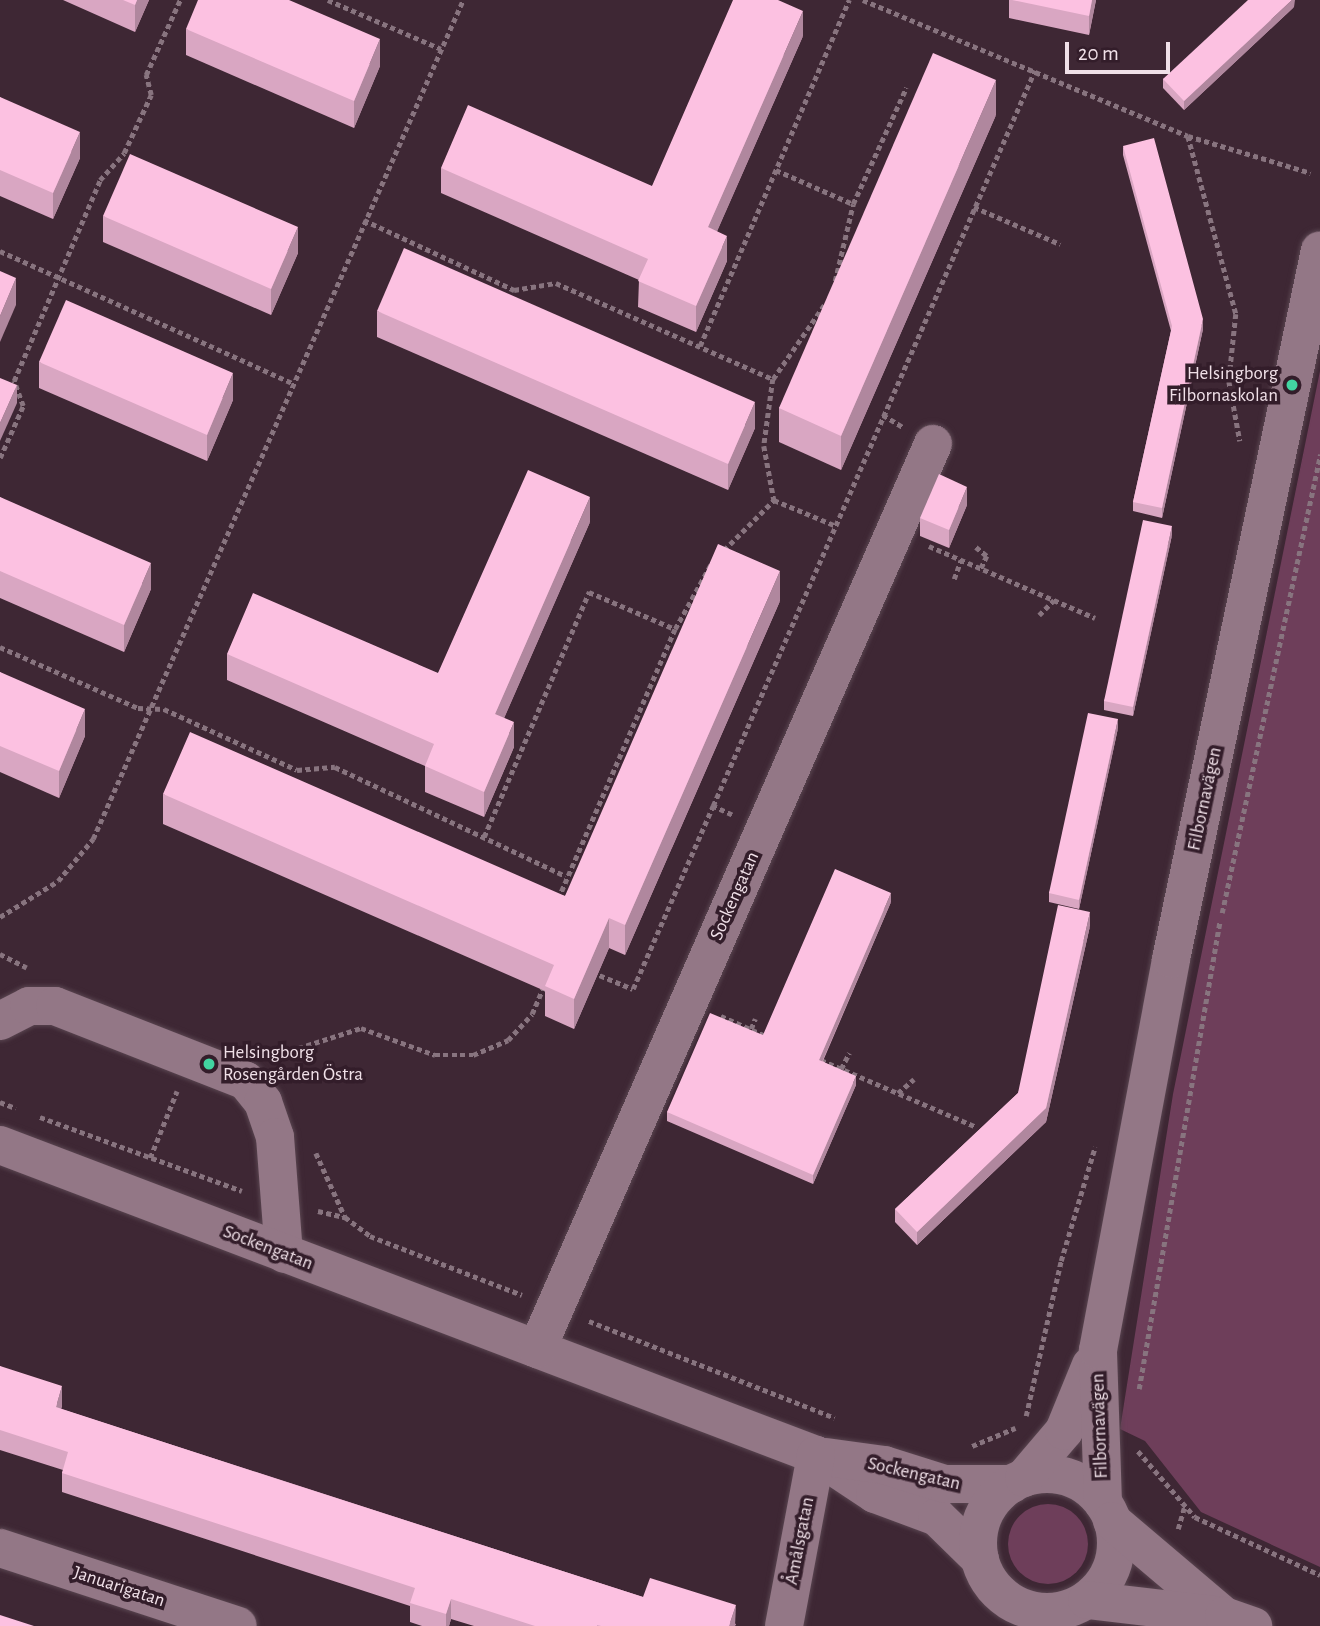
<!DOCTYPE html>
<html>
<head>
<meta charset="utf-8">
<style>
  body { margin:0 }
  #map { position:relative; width:1320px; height:1626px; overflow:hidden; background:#3e2734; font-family:"Alegreya Sans",sans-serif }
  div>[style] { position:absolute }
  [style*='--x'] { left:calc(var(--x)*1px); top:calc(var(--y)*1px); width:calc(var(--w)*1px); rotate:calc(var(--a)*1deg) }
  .green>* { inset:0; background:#6e3e5a }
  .round { border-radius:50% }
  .path>* { height:4.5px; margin-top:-2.25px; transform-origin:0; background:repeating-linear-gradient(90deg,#88747f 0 5px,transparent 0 8.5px) }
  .roads { filter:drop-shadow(0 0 2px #594550) drop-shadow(0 0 2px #594550) }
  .minor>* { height:38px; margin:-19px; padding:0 19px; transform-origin:19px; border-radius:19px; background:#937786 }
  .minor>.ring { margin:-19px; padding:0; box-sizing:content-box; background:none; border:38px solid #937786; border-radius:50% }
  .wall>* { inset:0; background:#d9a6c2 }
  .shaded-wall>* { inset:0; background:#b0879e }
  .building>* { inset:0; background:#fcc1e1 }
  .dots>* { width:19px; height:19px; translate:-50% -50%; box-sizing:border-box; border:4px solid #331d2a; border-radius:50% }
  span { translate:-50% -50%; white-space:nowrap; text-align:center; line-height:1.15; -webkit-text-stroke:7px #331d2a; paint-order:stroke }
  .poi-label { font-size:19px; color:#f0e0e8 }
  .right { translate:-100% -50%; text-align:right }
  .left { translate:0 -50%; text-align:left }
  .street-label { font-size:19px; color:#f0e0e8 }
  .scale { position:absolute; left:1065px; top:42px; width:105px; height:32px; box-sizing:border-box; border:4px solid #f0e0e8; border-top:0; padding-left:9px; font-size:21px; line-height:24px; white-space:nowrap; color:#f0e0e8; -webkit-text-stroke:5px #331d2a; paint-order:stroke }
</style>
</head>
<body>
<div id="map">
  <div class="green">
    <div style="clip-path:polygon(1320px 371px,1320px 1567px,1201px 1512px,1145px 1441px,1120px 1429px,1173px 1094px)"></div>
    <div class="round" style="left:1008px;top:1504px;width:80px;height:80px"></div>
  </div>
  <div class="path">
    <div style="--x:328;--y:0;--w:123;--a:23.4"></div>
    <div style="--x:863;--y:0;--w:352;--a:22.7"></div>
    <div style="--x:1188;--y:136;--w:128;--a:16.7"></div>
    <div style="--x:1188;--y:136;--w:184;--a:74.9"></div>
    <div style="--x:1236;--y:314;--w:67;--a:96"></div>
    <div style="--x:1229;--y:381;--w:61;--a:79.6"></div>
    <div style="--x:776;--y:170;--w:84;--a:23.8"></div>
    <div style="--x:974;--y:207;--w:94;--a:23.3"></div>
    <div style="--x:364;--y:220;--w:166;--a:25"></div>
    <div style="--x:514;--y:290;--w:43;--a:-9.5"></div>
    <div style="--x:556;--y:283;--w:237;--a:23.9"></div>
    <div style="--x:773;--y:379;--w:68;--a:97.7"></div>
    <div style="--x:764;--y:446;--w:55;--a:79.5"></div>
    <div style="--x:774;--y:500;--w:65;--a:22.6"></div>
    <div style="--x:0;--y:251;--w:320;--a:24.3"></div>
    <div style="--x:835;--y:281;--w:79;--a:-76.8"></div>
    <div style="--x:853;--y:204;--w:128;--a:-65.4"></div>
    <div style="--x:700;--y:346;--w:377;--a:-66.7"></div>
    <div style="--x:773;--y:379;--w:90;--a:-55.4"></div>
    <div style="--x:883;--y:415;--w:23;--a:31"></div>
    <div style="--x:0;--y:458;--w:57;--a:-66.1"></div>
    <div style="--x:23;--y:406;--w:27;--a:-110"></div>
    <div style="--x:14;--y:381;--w:219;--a:-66.8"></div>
    <div style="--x:100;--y:180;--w:36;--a:-48"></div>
    <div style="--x:124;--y:153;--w:64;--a:-65"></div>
    <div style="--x:151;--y:95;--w:21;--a:-104"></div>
    <div style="--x:146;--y:75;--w:82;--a:-65.6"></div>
    <div style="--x:929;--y:546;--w:181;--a:23.4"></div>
    <div style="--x:976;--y:547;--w:14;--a:39"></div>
    <div style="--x:987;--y:556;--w:14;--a:115"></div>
    <div style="--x:724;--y:550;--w:71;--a:-45"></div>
    <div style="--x:954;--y:579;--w:20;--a:-70"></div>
    <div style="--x:1039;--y:615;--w:21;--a:-45"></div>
    <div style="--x:0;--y:647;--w:151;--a:23.8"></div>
    <div style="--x:138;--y:708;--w:26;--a:2"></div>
    <div style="--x:164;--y:709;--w:146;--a:24.6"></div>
    <div style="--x:297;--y:770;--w:38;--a:-5"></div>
    <div style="--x:335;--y:767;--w:255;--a:25.3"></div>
    <div style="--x:732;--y:815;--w:21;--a:-155"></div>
    <div style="--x:713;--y:806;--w:803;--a:-66.37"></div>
    <div style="--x:484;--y:837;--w:267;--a:-66.8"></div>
    <div style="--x:589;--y:592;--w:94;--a:23.3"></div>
    <div style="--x:558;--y:899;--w:294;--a:-66.6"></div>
    <div style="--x:675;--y:629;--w:74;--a:-61"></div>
    <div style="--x:1222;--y:913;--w:469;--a:-77.9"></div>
    <div style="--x:0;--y:917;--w:68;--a:-31.8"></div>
    <div style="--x:58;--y:881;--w:55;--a:-50.2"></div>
    <div style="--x:93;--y:839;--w:917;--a:-66.2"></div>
    <div style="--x:0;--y:954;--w:30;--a:27"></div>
    <div style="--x:592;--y:972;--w:44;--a:22.5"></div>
    <div style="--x:633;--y:989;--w:200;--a:-66.4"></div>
    <div style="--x:721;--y:1016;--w:51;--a:24.1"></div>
    <div style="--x:751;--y:1029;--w:11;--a:-68"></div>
    <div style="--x:274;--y:1056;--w:91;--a:-17.8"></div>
    <div style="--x:361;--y:1028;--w:79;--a:20"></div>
    <div style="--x:435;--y:1055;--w:38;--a:0"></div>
    <div style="--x:473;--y:1055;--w:38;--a:-23"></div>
    <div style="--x:508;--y:1040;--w:35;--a:-47"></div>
    <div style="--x:532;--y:1014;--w:30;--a:-67"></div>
    <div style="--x:821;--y:1060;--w:167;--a:23.3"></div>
    <div style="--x:841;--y:1069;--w:18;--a:-63"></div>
    <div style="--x:898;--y:1093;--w:21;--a:-41"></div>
    <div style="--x:0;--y:1102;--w:17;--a:21"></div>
    <div style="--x:40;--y:1117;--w:215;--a:20.1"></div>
    <div style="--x:316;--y:1153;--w:70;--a:65.6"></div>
    <div style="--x:150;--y:1158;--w:72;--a:-68.1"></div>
    <div style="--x:318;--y:1211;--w:28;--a:13"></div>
    <div style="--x:345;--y:1217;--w:31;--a:37"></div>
    <div style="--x:370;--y:1236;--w:163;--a:21.2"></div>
    <div style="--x:589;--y:1321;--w:264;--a:21.5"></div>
    <div style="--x:1139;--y:1389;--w:475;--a:-80.2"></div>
    <div style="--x:1026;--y:1416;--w:159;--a:-77.3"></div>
    <div style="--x:1061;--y:1261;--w:119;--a:-73.4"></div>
    <div style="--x:972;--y:1446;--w:47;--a:-22.7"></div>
    <div style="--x:1138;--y:1451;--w:87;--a:49.2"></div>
    <div style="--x:1195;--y:1517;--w:138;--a:24.9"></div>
    <div style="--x:1178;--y:1529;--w:22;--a:-74"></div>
  </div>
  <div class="roads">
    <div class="minor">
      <div style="--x:0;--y:1021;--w:33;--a:-27"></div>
      <div style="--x:29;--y:1006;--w:26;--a:0"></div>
      <div style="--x:55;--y:1006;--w:205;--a:21.4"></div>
      <div style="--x:246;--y:1081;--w:27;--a:51"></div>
      <div style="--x:263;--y:1102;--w:37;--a:71"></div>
      <div style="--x:275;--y:1137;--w:117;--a:85.6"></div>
      <div style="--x:0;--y:1145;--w:873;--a:20.8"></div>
      <div style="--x:816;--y:1455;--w:71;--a:33.5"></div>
      <div style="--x:875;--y:1494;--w:66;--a:20.4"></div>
      <div style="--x:937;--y:1517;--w:60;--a:44.3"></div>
      <div style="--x:537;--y:1349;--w:988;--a:-66.37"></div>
      <div style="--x:826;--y:1457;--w:59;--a:7.9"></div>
      <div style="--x:884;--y:1465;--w:64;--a:17.3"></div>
      <div style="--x:945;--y:1484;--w:67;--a:0"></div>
      <div class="ring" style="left:978px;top:1474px;width:100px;height:100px"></div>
      <div style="--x:1024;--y:1478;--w:62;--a:-49.6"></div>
      <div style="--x:1064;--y:1431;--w:71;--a:-67.8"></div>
      <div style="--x:1103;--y:1503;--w:153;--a:-91.9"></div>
      <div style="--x:1098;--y:1350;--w:398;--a:-79.4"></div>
      <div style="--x:1171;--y:959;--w:724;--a:-78.13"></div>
      <div style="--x:1112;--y:1521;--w:145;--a:40.3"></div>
      <div style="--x:0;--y:1548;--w:250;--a:18.1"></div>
      <div style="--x:1087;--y:1600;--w:138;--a:6.7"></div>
      <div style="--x:1224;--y:1616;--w:31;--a:19"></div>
      <div style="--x:784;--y:1626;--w:174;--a:-79.4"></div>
    </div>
  </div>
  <div class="wall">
    <div style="clip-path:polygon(63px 0,149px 0,135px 32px)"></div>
    <div style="clip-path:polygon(1009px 0,1096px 0,1089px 35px,1009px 18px)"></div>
    <div style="clip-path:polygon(1294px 7px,1184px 110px,1163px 88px,1163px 79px)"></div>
    <div style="clip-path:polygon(186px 29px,380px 66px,354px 128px,186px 55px)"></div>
    <div style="clip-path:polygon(803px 36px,717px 231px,727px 261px,696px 332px,638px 307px,639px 280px,441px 193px,441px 168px,652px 186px)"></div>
    <div style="clip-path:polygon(0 97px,80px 158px,53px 219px,0 196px)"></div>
    <div style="clip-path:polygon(996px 115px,841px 470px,779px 442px,779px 408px)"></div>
    <div style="clip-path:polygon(1123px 146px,1203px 329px,1162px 518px,1133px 511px,1133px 502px,1171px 331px,1123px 155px)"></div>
    <div style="clip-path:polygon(103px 216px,298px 253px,271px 315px,103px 242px)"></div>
    <div style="clip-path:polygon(377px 311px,755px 428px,728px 490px,377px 337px)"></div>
    <div style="clip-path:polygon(39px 362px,233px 400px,207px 461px,39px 388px)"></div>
    <div style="clip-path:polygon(0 497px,151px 589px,124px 652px,0 598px)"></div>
    <div style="clip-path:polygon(967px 505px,949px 548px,920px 536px,920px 518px)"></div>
    <div style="clip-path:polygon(590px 522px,504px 718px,514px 747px,484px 817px,425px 792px,425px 766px,227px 680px,227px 654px,438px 673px)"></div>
    <div style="clip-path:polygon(1172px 535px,1133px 716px,1104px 710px,1104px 701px)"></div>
    <div style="clip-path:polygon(780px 601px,625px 955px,609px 948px,574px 1029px,545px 1016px,545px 991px,163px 824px,163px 794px,565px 896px)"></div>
    <div style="clip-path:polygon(0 672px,85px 736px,59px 798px,0 772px)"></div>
    <div style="clip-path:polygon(1118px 728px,1079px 909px,1049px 902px,1049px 893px)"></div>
    <div style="clip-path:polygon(891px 902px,823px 1061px,856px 1085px,813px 1184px,667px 1121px,667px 1112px,763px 1035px)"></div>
    <div style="clip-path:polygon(1090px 926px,1046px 1122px,917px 1245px,895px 1222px,895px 1209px,1018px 1093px)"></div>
    <div style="clip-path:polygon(0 1366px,62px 1406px,61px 1409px,643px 1597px,736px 1624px,735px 1626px,474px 1626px,451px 1619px,449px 1626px,422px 1626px,410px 1622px,410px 1606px,62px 1492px,62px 1473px,63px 1470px,0 1450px)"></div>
  </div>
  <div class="shaded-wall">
    <div style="clip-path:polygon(137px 0,149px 0,135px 32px,135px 5px)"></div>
    <div style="clip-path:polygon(1092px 0,1096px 0,1089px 35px,1089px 16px)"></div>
    <div style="clip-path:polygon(1292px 0,1295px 0,1294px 7px,1184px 110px,1184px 101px)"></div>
    <div style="clip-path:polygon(803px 11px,803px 36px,708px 252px,708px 227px)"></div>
    <div style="clip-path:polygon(380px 39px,380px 66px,354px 128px,354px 101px)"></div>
    <div style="clip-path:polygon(996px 80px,996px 115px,841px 470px,841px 436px)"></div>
    <div style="clip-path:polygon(80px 132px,80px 158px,53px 219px,53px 193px)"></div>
    <div style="clip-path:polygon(298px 227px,298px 253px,271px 315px,271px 289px)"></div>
    <div style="clip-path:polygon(727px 236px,727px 261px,696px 332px,696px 306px)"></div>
    <div style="clip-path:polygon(16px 278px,16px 305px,0 342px,0 316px)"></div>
    <div style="clip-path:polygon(1203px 319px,1203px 329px,1162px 518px,1162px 508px)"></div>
    <div style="clip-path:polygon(233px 373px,233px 400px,207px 461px,207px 435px)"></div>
    <div style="clip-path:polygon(17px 385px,17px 403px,0 441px,0 423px)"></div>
    <div style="clip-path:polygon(755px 402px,755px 428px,728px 490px,728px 464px)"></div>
    <div style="clip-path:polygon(967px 487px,967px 505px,949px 548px,949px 530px)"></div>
    <div style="clip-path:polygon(590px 497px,590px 522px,495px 739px,495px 714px)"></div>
    <div style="clip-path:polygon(1172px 526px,1172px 535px,1133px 716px,1133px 707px)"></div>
    <div style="clip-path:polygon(151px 563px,151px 589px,124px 652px,124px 625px)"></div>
    <div style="clip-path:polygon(780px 571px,780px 601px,625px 955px,625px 925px)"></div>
    <div style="clip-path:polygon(85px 709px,85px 736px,59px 798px,59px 771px)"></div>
    <div style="clip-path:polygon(1118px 719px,1118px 728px,1079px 909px,1079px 900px)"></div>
    <div style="clip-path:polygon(514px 722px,514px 747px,484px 817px,484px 792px)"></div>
    <div style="clip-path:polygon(891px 893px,891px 902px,819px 1069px,819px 1060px)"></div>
    <div style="clip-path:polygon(1090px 912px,1090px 926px,1046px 1122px,917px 1245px,917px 1232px,1046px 1108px)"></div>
    <div style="clip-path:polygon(609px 918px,609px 948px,574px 1029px,574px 999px)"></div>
    <div style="clip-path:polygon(856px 1076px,856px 1085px,813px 1184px,813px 1175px)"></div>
    <div style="clip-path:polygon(62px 1386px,62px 1406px,56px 1426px,56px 1407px)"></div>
    <div style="clip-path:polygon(451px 1599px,451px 1619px,449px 1626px,446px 1626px,446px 1614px)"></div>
    <div style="clip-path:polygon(736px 1605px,735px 1626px,729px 1626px)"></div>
  </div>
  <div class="building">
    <div style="clip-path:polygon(123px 0,137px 0,135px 5px)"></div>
    <div style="clip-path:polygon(198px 0,289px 0,380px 39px,354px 101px,186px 29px)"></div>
    <div style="clip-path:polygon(733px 0,778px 0,803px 11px,708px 227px,727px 236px,696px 306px,638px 281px,648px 259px,441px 168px,468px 105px,652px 186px)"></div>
    <div style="clip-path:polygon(1012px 0,1092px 0,1089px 16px)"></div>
    <div style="clip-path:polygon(1248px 0,1292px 0,1184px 101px,1163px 79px)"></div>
    <div style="clip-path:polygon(933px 53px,996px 80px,841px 436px,779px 408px)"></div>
    <div style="clip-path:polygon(0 97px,80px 132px,53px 193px,0 170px)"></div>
    <div style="clip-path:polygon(1154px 138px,1203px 319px,1162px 508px,1133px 502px,1172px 326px,1123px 146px)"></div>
    <div style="clip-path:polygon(130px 154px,298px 227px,271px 289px,103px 216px)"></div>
    <div style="clip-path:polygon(404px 248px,755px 402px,728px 464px,377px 311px)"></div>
    <div style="clip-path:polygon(0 271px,16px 278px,0 316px)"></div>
    <div style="clip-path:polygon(66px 300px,233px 373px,207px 435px,39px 362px)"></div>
    <div style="clip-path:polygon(0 378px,17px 385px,0 423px)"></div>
    <div style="clip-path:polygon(528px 470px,590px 497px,495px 714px,514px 722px,484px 792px,425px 766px,434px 744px,227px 654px,253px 593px,438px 673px)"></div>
    <div style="clip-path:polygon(939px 474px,967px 487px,949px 530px,920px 518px)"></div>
    <div style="clip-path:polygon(0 497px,151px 563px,124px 625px,0 571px)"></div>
    <div style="clip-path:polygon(1143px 520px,1172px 526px,1133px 707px,1104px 701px)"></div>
    <div style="clip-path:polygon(718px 544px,780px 571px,625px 925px,609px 918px,574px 999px,545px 986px,554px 965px,163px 794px,190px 732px,565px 896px)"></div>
    <div style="clip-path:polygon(0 672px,85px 709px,59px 771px,0 746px)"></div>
    <div style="clip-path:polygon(1088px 713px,1118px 719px,1079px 900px,1049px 893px)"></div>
    <div style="clip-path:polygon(835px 869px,891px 893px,819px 1060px,856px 1076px,813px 1175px,667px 1112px,710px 1013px,763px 1035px)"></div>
    <div style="clip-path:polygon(1058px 905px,1090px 912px,1046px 1108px,917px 1232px,895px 1209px,1018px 1093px)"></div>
    <div style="clip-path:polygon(0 1366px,62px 1386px,56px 1407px,277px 1479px,643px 1597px,650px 1578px,736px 1605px,729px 1626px,601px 1626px,597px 1625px,597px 1626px,535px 1626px,451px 1599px,446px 1614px,410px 1603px,415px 1588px,62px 1473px,68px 1452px,0 1430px)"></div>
    <div style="clip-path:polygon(0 1615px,34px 1626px,0 1626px)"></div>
  </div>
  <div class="dots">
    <div style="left:1292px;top:385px;background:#42d4a1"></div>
    <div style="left:209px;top:1064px;background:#42d4a1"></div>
  </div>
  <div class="poi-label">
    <span class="right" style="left:1278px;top:385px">Helsingborg<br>Filbornaskolan</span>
    <span class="left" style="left:223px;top:1064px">Helsingborg<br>Rosengården Östra</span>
  </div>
  <div class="street-label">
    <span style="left:1205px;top:799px;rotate:-78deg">Filbornavägen</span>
    <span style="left:735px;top:896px;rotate:-66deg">Sockengatan</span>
    <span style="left:268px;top:1248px;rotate:21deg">Sockengatan</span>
    <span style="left:1100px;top:1426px;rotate:-92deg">Filbornavägen</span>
    <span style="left:914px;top:1474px;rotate:13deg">Sockengatan</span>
    <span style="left:800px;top:1541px;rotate:-79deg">Åmålsgatan</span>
    <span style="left:119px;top:1587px;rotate:18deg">Januarigatan</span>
  </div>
  <div class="scale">20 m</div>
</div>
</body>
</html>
